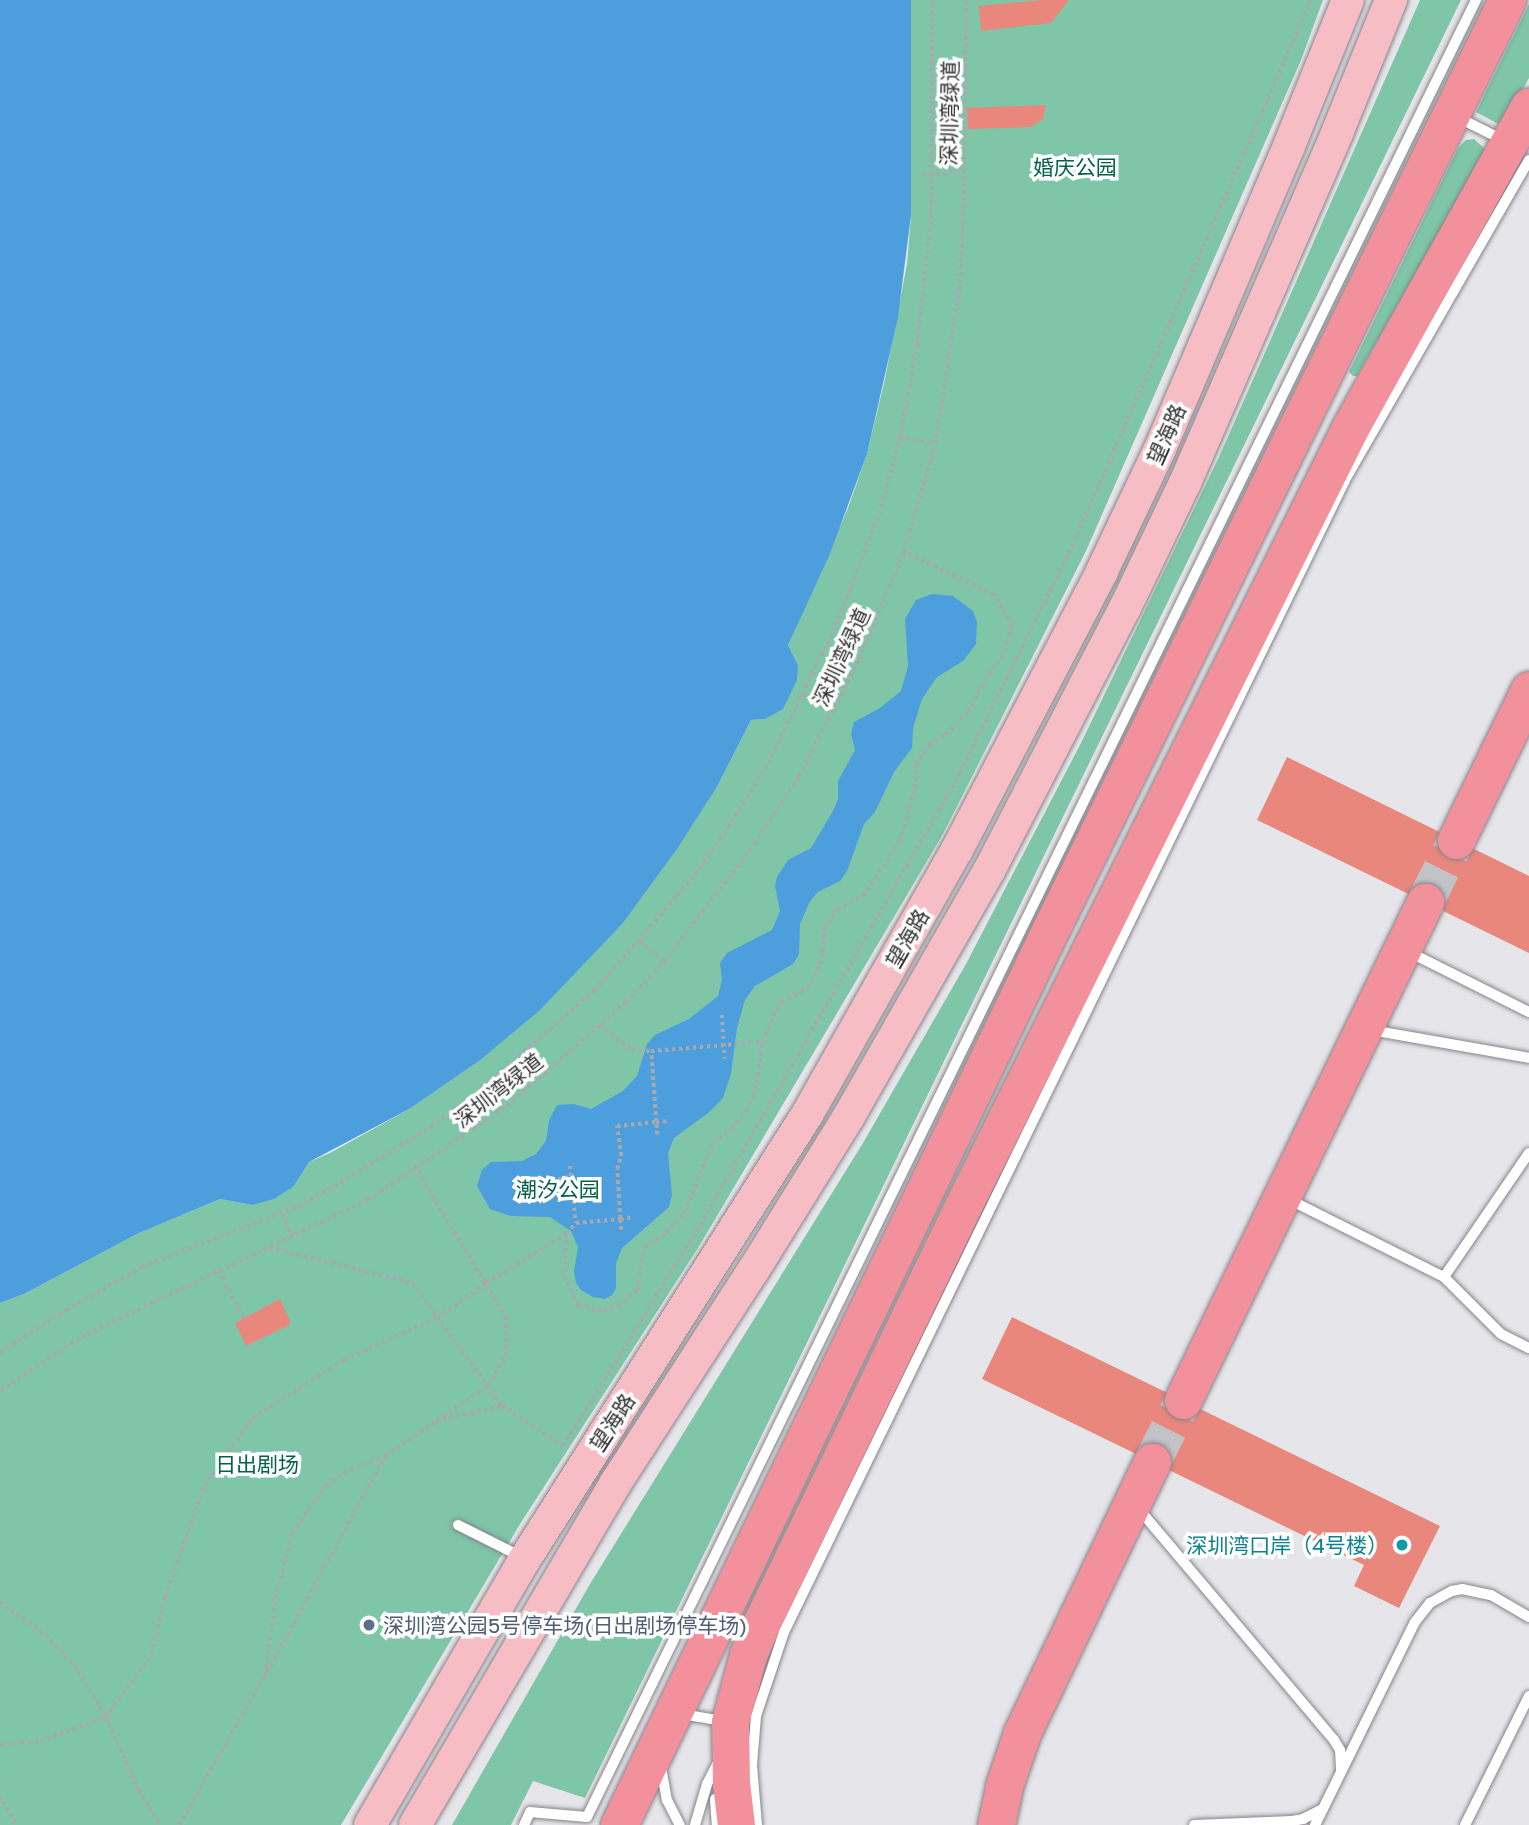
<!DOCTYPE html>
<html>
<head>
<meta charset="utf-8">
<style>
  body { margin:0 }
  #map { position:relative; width:1529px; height:1825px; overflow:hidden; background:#e6e5ea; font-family:"Golos Text","Noto Sans SC",sans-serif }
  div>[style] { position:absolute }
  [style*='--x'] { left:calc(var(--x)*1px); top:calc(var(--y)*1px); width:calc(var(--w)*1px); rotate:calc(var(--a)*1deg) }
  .green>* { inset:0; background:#7ec6a7 }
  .water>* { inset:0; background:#4d9edc }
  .building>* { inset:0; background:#e9877c }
  .highway-tunnel>* { height:37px; margin-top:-18.5px; transform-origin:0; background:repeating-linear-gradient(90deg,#c3c2c6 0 37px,transparent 0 55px) }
  .path>* { height:3.5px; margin-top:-1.75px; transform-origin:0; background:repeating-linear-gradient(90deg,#a9a8ac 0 3.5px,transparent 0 7px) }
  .roads { filter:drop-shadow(0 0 2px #868489) drop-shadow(0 0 2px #868489) }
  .lane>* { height:10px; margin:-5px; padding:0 5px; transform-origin:5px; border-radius:5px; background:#fff }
  .primary>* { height:32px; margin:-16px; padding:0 16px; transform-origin:16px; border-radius:16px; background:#f7bdc4 }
  .highway>* { height:37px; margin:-18.5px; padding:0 18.5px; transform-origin:18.5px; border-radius:18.5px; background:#f2919c }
  .dots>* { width:19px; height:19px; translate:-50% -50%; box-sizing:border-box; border:4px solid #fff; border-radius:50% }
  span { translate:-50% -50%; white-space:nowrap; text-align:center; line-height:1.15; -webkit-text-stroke:7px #fff; paint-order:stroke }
  .street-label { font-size:21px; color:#353537 }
  .park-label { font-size:21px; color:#026145 }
  .culture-label { font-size:21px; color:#0d838f }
  .right { translate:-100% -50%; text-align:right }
  .service-label { font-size:21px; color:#4e5e75 }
  .left { translate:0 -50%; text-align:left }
</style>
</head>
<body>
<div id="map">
  <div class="green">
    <div style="clip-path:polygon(911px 0,1323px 0,1301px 60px,1086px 551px,943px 834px,698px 1248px,520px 1524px,341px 1825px,0 1825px,0 1303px,24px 1294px,137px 1234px,220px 1199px,252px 1205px,294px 1186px,309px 1162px,330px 1153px,411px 1108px,479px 1061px,718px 785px,751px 720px,765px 719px,798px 665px,788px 645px,848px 508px,867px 454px,885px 379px,907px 264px,911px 215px)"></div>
    <div style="clip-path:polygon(1420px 0,1461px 0,585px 1798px,533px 1781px,511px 1825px,452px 1825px,590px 1584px,863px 1143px,966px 964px,1081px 743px,1219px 457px)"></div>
    <div style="clip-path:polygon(1529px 4px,1529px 78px,1502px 126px,1476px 112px)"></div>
    <div style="clip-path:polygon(1474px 139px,1486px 150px,1357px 376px,1353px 376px,1349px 372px,1458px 148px,1466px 140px)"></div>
  </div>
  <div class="water">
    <div style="clip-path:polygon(0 0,911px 0,911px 215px,898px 317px,867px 454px,829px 556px,788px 645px,798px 665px,797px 680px,783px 709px,765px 719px,751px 720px,718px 785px,677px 849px,622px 924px,540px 1010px,479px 1061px,411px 1108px,309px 1162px,294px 1186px,274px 1199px,252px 1205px,220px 1199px,137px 1234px,24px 1294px,0 1303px)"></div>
    <div style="clip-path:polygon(932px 594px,953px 596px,973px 611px,977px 622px,976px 644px,963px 661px,937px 677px,922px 699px,913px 728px,912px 748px,894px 772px,875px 812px,864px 824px,847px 871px,840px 881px,818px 892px,810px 901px,800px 924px,799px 954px,793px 964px,755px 986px,745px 1000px,737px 1028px,731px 1074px,723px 1098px,708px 1113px,674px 1138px,668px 1153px,672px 1195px,669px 1207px,622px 1248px,616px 1263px,616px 1288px,612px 1295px,605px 1299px,593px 1297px,581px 1290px,576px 1283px,574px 1271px,578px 1247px,571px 1231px,550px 1217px,511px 1216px,490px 1209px,477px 1186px,482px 1170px,491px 1162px,522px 1161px,536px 1154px,546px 1141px,549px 1120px,557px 1105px,574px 1104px,591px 1109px,623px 1091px,637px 1076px,647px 1044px,655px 1035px,689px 1019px,718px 996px,722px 979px,720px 963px,727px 953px,772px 930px,780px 911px,775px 886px,777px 877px,788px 860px,811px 848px,833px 811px,838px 799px,838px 781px,855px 750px,851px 734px,854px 722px,880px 708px,901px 691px,908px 666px,905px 619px,916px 600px)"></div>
  </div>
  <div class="building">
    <div style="clip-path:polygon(1043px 0,1069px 0,1051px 23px,981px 31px,979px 6px)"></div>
    <div style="clip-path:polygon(1046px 105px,1043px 119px,1031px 127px,968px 129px,967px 108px)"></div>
    <div style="clip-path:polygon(1287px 757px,1529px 876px,1529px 953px,1257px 820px)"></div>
    <div style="clip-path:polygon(280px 1299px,291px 1324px,246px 1346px,235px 1323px)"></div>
    <div style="clip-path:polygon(1012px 1317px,1440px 1526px,1399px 1608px,1354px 1586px,1364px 1565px,982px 1379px)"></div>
  </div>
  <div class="highway-tunnel">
    <div style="--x:1425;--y:902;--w:69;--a:-63.4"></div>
    <div style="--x:1152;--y:1462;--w:69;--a:-63.4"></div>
  </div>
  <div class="path">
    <div style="--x:922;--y:175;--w:42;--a:-5.4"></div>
    <div style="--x:900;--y:437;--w:36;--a:11"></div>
    <div style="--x:803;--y:695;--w:34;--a:26"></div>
    <div style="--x:640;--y:941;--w:32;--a:41"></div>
    <div style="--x:722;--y:1015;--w:44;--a:86.1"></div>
    <div style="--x:600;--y:1025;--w:41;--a:38"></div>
    <div style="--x:632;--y:1050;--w:19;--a:3"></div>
    <div style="--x:657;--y:1135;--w:13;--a:-94"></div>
    <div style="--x:656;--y:1122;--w:14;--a:-4"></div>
    <div style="--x:570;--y:1166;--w:57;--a:84"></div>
    <div style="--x:558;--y:1179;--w:13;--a:-9"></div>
    <div style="--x:282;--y:1215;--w:25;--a:63"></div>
    <div style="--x:621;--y:1230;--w:11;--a:-95"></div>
    <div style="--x:620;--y:1219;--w:12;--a:-9"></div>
    <div style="--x:566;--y:1234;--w:15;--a:-48"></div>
    <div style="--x:576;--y:1223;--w:44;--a:-5.2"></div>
    <div style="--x:620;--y:1219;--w:50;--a:-93.4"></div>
    <div style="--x:617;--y:1169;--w:14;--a:-73"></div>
    <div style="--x:621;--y:1156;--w:30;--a:-98"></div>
    <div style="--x:617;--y:1126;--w:39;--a:-6"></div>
    <div style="--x:656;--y:1122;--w:71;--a:-94"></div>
    <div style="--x:651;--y:1051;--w:111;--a:-4.6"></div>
    <div style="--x:270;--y:1248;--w:147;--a:13.8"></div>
    <div style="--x:413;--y:1283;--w:152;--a:54.1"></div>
    <div style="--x:219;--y:1271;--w:53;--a:62"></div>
    <div style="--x:0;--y:1352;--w:78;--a:-32.5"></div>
    <div style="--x:66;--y:1310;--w:87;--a:-29.5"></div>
    <div style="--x:142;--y:1267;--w:174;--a:-21.3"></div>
    <div style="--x:304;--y:1204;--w:149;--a:-31.2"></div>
    <div style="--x:431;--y:1127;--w:63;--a:-37.2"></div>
    <div style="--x:481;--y:1089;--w:151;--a:-41"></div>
    <div style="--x:595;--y:990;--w:146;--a:-48.9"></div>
    <div style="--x:691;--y:880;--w:64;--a:-54.6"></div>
    <div style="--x:728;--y:828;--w:70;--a:-57.9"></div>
    <div style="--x:765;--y:769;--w:161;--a:-63.8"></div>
    <div style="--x:836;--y:625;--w:119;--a:-68.8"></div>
    <div style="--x:879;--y:514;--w:80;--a:-74.7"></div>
    <div style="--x:900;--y:437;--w:95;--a:-79.6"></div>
    <div style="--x:917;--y:344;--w:127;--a:-83.7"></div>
    <div style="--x:931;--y:218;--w:218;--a:-89.7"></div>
    <div style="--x:0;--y:1390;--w:103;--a:-32.8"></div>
    <div style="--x:87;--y:1334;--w:311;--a:-25.5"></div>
    <div style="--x:368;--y:1200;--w:168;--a:-34.1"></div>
    <div style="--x:507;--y:1106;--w:157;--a:-41.1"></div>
    <div style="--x:625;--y:1003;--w:57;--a:-46.4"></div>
    <div style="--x:664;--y:962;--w:148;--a:-52.7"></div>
    <div style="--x:754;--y:844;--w:82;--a:-56.5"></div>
    <div style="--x:799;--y:776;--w:131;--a:-62.9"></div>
    <div style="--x:859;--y:659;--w:116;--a:-67.2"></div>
    <div style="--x:904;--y:552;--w:112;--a:-74"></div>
    <div style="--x:935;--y:444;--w:156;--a:-81.1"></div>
    <div style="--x:959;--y:290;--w:68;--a:-86.6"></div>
    <div style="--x:963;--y:222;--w:222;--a:-89.2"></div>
    <div style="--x:436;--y:1421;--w:68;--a:-12.8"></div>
    <div style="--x:502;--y:1406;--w:75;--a:33.1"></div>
    <div style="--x:563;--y:1446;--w:260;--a:-58.2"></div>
    <div style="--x:700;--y:1225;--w:521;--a:-60.09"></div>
    <div style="--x:960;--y:773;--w:265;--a:-63.8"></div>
    <div style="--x:1077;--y:535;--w:584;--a:-66.38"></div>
    <div style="--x:0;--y:1602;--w:57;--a:35.7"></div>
    <div style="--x:46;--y:1635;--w:49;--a:47.5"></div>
    <div style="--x:79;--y:1671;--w:53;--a:59.6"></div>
    <div style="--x:106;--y:1717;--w:80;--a:65.7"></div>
    <div style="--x:139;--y:1790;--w:41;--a:59"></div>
    <div style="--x:267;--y:1672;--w:244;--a:-61.3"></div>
    <div style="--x:0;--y:1744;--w:40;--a:-4.3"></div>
    <div style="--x:40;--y:1741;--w:70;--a:-20"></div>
    <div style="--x:106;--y:1717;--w:77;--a:-54"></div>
    <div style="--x:151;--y:1655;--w:60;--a:-76.4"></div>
    <div style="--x:165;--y:1597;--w:118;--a:-70.6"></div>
    <div style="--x:204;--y:1486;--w:83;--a:-54.8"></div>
    <div style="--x:252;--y:1418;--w:109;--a:-32.2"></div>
    <div style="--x:344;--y:1360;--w:102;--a:-24.3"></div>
    <div style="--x:437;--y:1318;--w:60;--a:-35.5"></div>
    <div style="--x:486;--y:1283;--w:94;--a:-31.5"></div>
    <div style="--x:566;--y:1234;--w:42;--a:91.4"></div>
    <div style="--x:565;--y:1276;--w:32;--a:66"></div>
    <div style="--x:578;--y:1305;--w:26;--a:13"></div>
    <div style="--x:603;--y:1311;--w:16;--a:-18"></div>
    <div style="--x:618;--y:1306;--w:25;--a:-40"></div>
    <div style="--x:637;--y:1290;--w:43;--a:-80.5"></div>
    <div style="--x:644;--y:1248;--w:27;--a:-34"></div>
    <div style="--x:666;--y:1233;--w:27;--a:-48"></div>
    <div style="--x:684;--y:1213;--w:77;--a:-67.8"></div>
    <div style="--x:713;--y:1142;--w:24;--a:-36"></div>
    <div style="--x:732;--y:1128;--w:22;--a:-51"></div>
    <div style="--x:746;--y:1111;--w:23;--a:-65"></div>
    <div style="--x:756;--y:1090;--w:48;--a:-82.9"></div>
    <div style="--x:762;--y:1042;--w:44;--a:-64.6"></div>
    <div style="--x:781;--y:1002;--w:22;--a:-27"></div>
    <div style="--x:801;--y:992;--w:21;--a:-47"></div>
    <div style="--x:815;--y:977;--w:26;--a:-72"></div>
    <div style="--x:823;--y:952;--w:23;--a:-88"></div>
    <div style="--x:824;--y:929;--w:24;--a:-57"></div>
    <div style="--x:837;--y:909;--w:29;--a:-27"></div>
    <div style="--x:863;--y:896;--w:66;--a:-56.1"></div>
    <div style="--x:900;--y:841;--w:55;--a:-74.2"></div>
    <div style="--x:915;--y:788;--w:23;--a:-88"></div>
    <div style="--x:916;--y:765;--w:24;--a:-57"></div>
    <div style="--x:929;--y:745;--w:19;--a:-32"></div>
    <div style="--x:945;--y:735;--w:33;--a:-45"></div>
    <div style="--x:968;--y:712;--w:43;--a:-62.2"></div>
    <div style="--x:988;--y:674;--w:21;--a:-51"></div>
    <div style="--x:1001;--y:658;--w:23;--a:-70"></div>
    <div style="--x:1009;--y:636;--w:10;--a:-73"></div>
    <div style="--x:1012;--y:626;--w:36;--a:-120"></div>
    <div style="--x:994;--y:595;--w:100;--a:-154.5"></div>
    <div style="--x:0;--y:1796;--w:34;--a:60"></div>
    <div style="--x:179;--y:1825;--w:173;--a:-60.2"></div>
    <div style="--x:265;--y:1675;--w:77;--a:-82.5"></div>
    <div style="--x:275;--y:1599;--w:68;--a:-75.6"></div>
    <div style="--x:292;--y:1533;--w:59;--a:-54.7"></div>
    <div style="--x:326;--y:1485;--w:28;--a:-32"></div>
    <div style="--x:350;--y:1470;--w:38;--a:-22"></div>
    <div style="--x:385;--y:1456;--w:125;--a:-34.2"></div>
    <div style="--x:488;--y:1386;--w:35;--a:-59"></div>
    <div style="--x:506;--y:1356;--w:37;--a:-90"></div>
    <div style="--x:506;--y:1319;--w:174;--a:-120.9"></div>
  </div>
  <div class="roads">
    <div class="lane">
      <div style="--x:1457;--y:117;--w:51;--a:26.6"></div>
      <div style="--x:1409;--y:952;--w:134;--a:26.6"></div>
      <div style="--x:1371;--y:1030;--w:160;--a:10"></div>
      <div style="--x:1288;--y:1199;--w:174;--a:26.6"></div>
      <div style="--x:1444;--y:1277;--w:81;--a:45"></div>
      <div style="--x:1501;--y:1334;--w:31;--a:27"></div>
      <div style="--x:1444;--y:1277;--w:150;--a:-55.6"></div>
      <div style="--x:1138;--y:1508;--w:304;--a:49.8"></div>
      <div style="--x:1334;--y:1740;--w:12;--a:59"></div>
      <div style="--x:1340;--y:1750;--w:19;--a:87"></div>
      <div style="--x:458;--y:1525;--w:72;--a:26.6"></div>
      <div style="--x:682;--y:1714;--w:42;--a:9.7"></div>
      <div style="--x:661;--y:1767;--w:34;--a:80"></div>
      <div style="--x:667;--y:1800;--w:28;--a:63"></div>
      <div style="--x:715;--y:1799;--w:26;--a:86"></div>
      <div style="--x:524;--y:1825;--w:14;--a:-65"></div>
      <div style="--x:530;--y:1812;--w:57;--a:5"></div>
      <div style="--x:587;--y:1817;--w:2023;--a:-63.93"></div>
      <div style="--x:695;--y:1825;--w:43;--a:-73.7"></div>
      <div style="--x:707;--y:1784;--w:27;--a:-63"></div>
      <div style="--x:757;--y:1825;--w:60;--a:-94.8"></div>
      <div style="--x:752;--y:1765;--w:49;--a:-85.3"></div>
      <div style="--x:756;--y:1716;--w:89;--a:-71.6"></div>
      <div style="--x:784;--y:1632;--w:1281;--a:-64.03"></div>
      <div style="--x:1345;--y:480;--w:369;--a:-60.1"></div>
      <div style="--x:1194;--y:1825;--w:98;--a:-2.3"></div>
      <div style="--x:1292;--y:1821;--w:11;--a:-10"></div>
      <div style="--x:1303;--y:1819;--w:22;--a:-27"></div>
      <div style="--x:1315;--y:1825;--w:226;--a:-63.8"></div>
      <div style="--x:1415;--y:1622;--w:24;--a:-52"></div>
      <div style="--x:1430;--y:1603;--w:25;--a:-29"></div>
      <div style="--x:1452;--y:1591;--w:10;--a:-11"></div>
      <div style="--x:1462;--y:1589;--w:30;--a:12"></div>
      <div style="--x:1491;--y:1595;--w:44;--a:30.1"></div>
      <div style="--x:1465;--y:1825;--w:144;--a:-63.6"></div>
    </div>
    <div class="primary">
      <div style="--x:370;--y:1825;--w:308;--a:-59.8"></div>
      <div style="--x:525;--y:1559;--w:528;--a:-57.6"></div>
      <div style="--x:808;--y:1113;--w:302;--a:-60.5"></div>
      <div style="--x:957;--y:850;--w:314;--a:-62.5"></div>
      <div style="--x:1102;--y:571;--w:133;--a:-64.6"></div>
      <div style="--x:1159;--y:451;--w:332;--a:-66.9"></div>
      <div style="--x:1289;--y:146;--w:157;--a:-68"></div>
      <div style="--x:415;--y:1825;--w:395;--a:-59.6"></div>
      <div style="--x:615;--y:1484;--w:254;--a:-57.1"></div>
      <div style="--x:753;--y:1271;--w:182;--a:-58.2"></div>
      <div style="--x:849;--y:1116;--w:284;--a:-60.3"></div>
      <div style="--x:990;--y:869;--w:294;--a:-62.7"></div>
      <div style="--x:1125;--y:608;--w:139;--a:-64.4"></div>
      <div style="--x:1185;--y:483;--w:382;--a:-66.5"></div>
      <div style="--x:1337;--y:133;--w:144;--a:-67.9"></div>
    </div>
    <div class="highway">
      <div style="--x:1456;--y:840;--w:167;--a:-64"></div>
      <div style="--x:1183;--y:1400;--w:554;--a:-64.08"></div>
      <div style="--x:619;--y:1825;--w:979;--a:-64.27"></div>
      <div style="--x:1044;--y:943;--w:1051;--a:-63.85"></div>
      <div style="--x:736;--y:1825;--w:42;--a:-96.8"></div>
      <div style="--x:731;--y:1783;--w:61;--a:-90.9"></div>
      <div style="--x:730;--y:1722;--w:69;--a:-75"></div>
      <div style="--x:748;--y:1655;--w:34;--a:-67"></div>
      <div style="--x:761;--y:1624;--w:464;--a:-64.2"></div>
      <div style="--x:963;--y:1206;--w:869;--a:-63.55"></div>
      <div style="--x:1350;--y:428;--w:368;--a:-60.9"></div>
      <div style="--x:996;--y:1825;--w:40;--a:-78"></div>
      <div style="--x:1004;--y:1786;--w:56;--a:-71.2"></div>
      <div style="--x:1022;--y:1733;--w:301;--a:-64.4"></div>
    </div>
  </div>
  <div class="dots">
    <div style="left:1402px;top:1545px;background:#0f9aa8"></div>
    <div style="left:369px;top:1625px;background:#5c6f8a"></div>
  </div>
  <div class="street-label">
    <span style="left:949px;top:113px;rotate:-89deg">深圳湾绿道</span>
    <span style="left:1166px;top:434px;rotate:-66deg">望海路</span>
    <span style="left:841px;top:657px;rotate:-65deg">深圳湾绿道</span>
    <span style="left:907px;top:938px;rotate:-60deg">望海路</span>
    <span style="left:498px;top:1090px;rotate:-38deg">深圳湾绿道</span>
    <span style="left:612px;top:1422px;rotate:-57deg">望海路</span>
  </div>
  <div class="park-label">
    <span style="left:1075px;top:167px">婚庆公园</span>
    <span style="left:558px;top:1189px">潮汐公园</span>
    <span style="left:257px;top:1464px">日出剧场</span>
  </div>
  <div class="culture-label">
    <span class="right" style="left:1388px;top:1545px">深圳湾口岸（4号楼）</span>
  </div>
  <div class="service-label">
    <span class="left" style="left:383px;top:1625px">深圳湾公园5号停车场(日出剧场停车场)</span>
  </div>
</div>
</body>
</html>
